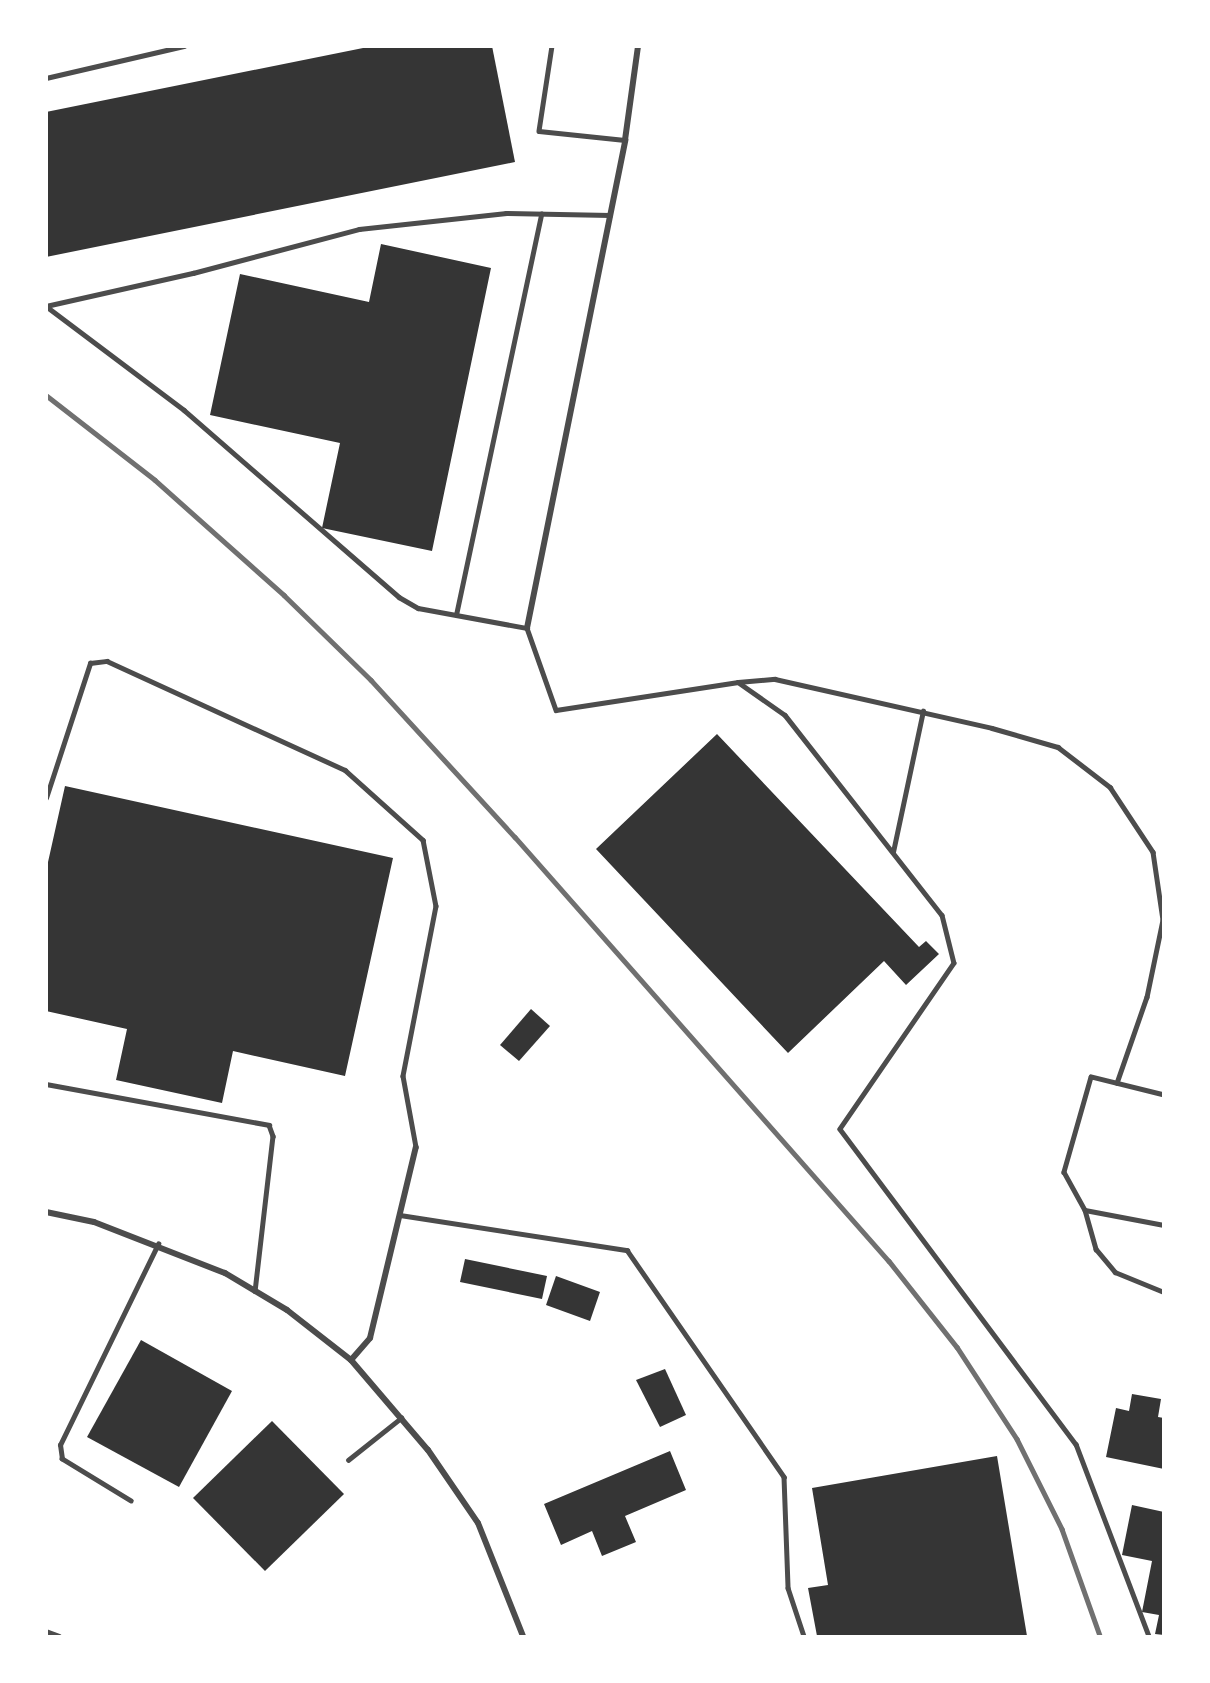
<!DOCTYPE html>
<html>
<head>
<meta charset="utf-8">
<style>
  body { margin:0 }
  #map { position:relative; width:1210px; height:1683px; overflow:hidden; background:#fff; font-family:Jost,sans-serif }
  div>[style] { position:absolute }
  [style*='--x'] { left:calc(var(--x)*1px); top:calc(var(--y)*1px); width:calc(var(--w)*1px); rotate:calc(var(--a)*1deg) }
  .building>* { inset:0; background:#353535 }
  .service>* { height:4.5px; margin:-2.25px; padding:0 2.25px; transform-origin:2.25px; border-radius:2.25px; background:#4c4c4c }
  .minor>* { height:6px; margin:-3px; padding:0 3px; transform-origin:3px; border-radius:3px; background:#4c4c4c }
  .rail>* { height:4.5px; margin:-2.25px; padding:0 2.25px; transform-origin:2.25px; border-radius:2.25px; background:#707070 }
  span { translate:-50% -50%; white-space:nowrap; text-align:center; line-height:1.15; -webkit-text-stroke:5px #fff; paint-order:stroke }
  .frame { position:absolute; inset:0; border:48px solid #fff; pointer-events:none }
</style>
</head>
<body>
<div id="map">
  <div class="building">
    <div style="clip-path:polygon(373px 46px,492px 46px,515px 162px,46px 257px,46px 112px)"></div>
    <div style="clip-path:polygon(381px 244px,491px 268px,432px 551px,322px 528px,340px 443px,210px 415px,240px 274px,369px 302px)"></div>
    <div style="clip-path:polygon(717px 734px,919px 947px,926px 941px,939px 954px,906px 985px,884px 961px,788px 1053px,596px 849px)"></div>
    <div style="clip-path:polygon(65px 786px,393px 858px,345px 1076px,233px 1051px,222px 1103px,116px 1080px,127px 1029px,46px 1011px,46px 871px)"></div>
    <div style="clip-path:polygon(531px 1009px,550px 1026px,519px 1061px,500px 1045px)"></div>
    <div style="clip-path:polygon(465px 1259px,547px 1276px,542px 1299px,460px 1282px)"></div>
    <div style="clip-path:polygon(556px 1276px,600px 1292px,590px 1321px,546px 1305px)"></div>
    <div style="clip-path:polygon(141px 1340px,232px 1391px,179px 1487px,87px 1437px)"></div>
    <div style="clip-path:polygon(665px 1369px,686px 1415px,660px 1427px,636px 1380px)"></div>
    <div style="clip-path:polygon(1132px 1394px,1161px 1399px,1158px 1417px,1164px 1418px,1164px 1469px,1106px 1457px,1116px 1408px,1129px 1411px)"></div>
    <div style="clip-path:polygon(272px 1421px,344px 1494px,265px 1571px,193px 1498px)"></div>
    <div style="clip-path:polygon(670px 1451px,686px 1490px,625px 1516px,636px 1542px,602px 1556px,592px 1531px,561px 1545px,544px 1504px)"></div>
    <div style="clip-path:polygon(997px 1456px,1027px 1636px,817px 1636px,808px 1588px,828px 1585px,812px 1488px)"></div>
    <div style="clip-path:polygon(1132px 1505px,1164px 1512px,1164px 1635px,1155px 1634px,1159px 1615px,1142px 1612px,1152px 1561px,1122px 1555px)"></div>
  </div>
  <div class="service">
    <div style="--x:552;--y:46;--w:86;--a:98.7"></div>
    <div style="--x:539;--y:131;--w:86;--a:6"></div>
    <div style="--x:46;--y:78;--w:142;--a:-13.1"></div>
    <div style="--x:46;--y:306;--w:173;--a:37"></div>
    <div style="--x:184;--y:410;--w:285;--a:41"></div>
    <div style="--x:399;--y:597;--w:22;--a:30"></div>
    <div style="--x:418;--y:608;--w:111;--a:10.4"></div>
    <div style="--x:527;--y:628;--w:87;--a:70.5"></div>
    <div style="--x:556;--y:710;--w:184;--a:-8.7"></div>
    <div style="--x:738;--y:682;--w:57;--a:35.1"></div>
    <div style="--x:785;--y:715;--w:254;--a:51.9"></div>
    <div style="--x:942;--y:915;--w:49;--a:76"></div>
    <div style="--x:954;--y:963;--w:201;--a:124.5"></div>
    <div style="--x:840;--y:1129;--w:394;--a:53.2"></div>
    <div style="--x:1076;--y:1444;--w:205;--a:69.2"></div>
    <div style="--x:46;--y:306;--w:151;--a:-12.7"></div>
    <div style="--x:193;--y:273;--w:172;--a:-14.8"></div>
    <div style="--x:359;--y:229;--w:148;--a:-6.2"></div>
    <div style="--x:506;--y:213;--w:104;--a:1.1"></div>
    <div style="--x:456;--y:615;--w:410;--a:-78"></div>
    <div style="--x:738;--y:682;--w:37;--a:-5"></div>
    <div style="--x:775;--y:679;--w:222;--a:12.7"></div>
    <div style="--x:992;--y:728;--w:69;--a:16.1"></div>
    <div style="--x:1058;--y:747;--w:66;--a:37.6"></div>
    <div style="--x:1110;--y:787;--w:78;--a:56.5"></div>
    <div style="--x:1153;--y:852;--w:69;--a:81.6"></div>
    <div style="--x:1163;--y:920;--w:79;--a:101.7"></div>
    <div style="--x:1147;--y:997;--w:91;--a:109.2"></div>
    <div style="--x:46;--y:798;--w:142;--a:-71.9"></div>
    <div style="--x:90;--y:663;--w:17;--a:-7"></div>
    <div style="--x:107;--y:661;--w:262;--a:24.6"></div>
    <div style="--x:345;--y:770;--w:105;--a:41.9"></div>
    <div style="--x:423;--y:840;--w:67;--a:78.9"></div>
    <div style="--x:436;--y:906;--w:173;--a:101"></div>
    <div style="--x:403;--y:1076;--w:72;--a:79.6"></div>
    <div style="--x:893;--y:852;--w:144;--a:-78"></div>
    <div style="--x:46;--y:1084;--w:227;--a:10.4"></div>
    <div style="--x:269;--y:1125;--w:12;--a:70"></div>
    <div style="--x:273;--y:1136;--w:156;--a:96.6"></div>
    <div style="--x:1164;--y:1095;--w:75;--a:-166.1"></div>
    <div style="--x:1091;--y:1077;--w:99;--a:105.9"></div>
    <div style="--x:1064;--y:1172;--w:43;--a:61.1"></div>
    <div style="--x:1085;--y:1210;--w:80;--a:10.8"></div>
    <div style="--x:1085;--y:1210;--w:41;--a:74.2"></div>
    <div style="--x:1096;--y:1249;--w:30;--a:50"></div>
    <div style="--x:1115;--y:1272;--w:53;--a:22.2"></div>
    <div style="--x:400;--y:1215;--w:230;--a:8.8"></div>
    <div style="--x:627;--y:1250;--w:276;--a:55.3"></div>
    <div style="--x:784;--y:1477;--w:111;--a:87.9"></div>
    <div style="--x:788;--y:1588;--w:51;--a:71.6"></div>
    <div style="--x:348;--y:1460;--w:68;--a:-38.4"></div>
    <div style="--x:131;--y:1501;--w:81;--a:-148.7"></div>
    <div style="--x:62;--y:1459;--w:14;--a:-98"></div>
    <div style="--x:60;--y:1445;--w:224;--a:-64"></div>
    <div style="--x:46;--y:1631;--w:14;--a:21"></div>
  </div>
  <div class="minor">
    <div style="--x:527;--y:628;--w:498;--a:-78.6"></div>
    <div style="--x:625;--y:140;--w:95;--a:-82.1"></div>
    <div style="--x:46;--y:1212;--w:49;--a:11.8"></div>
    <div style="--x:94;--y:1222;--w:141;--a:21.3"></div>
    <div style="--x:225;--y:1273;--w:72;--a:30.8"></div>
    <div style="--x:287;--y:1310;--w:81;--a:38"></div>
    <div style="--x:351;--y:1360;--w:118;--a:49.5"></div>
    <div style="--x:428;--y:1450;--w:88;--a:55.6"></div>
    <div style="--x:478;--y:1523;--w:122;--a:68.3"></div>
    <div style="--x:351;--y:1360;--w:29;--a:-49"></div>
    <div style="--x:370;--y:1338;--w:196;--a:-76.5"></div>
  </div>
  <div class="rail">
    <div style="--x:46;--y:395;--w:138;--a:37.9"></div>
    <div style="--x:155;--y:480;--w:173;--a:41.7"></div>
    <div style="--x:284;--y:595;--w:122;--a:44.3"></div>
    <div style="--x:371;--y:680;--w:213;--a:47.5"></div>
    <div style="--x:515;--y:837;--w:565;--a:48.59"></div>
    <div style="--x:889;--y:1261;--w:110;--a:51.7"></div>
    <div style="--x:957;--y:1347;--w:110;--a:56.9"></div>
    <div style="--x:1017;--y:1439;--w:101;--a:63.4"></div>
    <div style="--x:1062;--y:1529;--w:114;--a:70.4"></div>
  </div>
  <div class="frame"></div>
</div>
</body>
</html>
